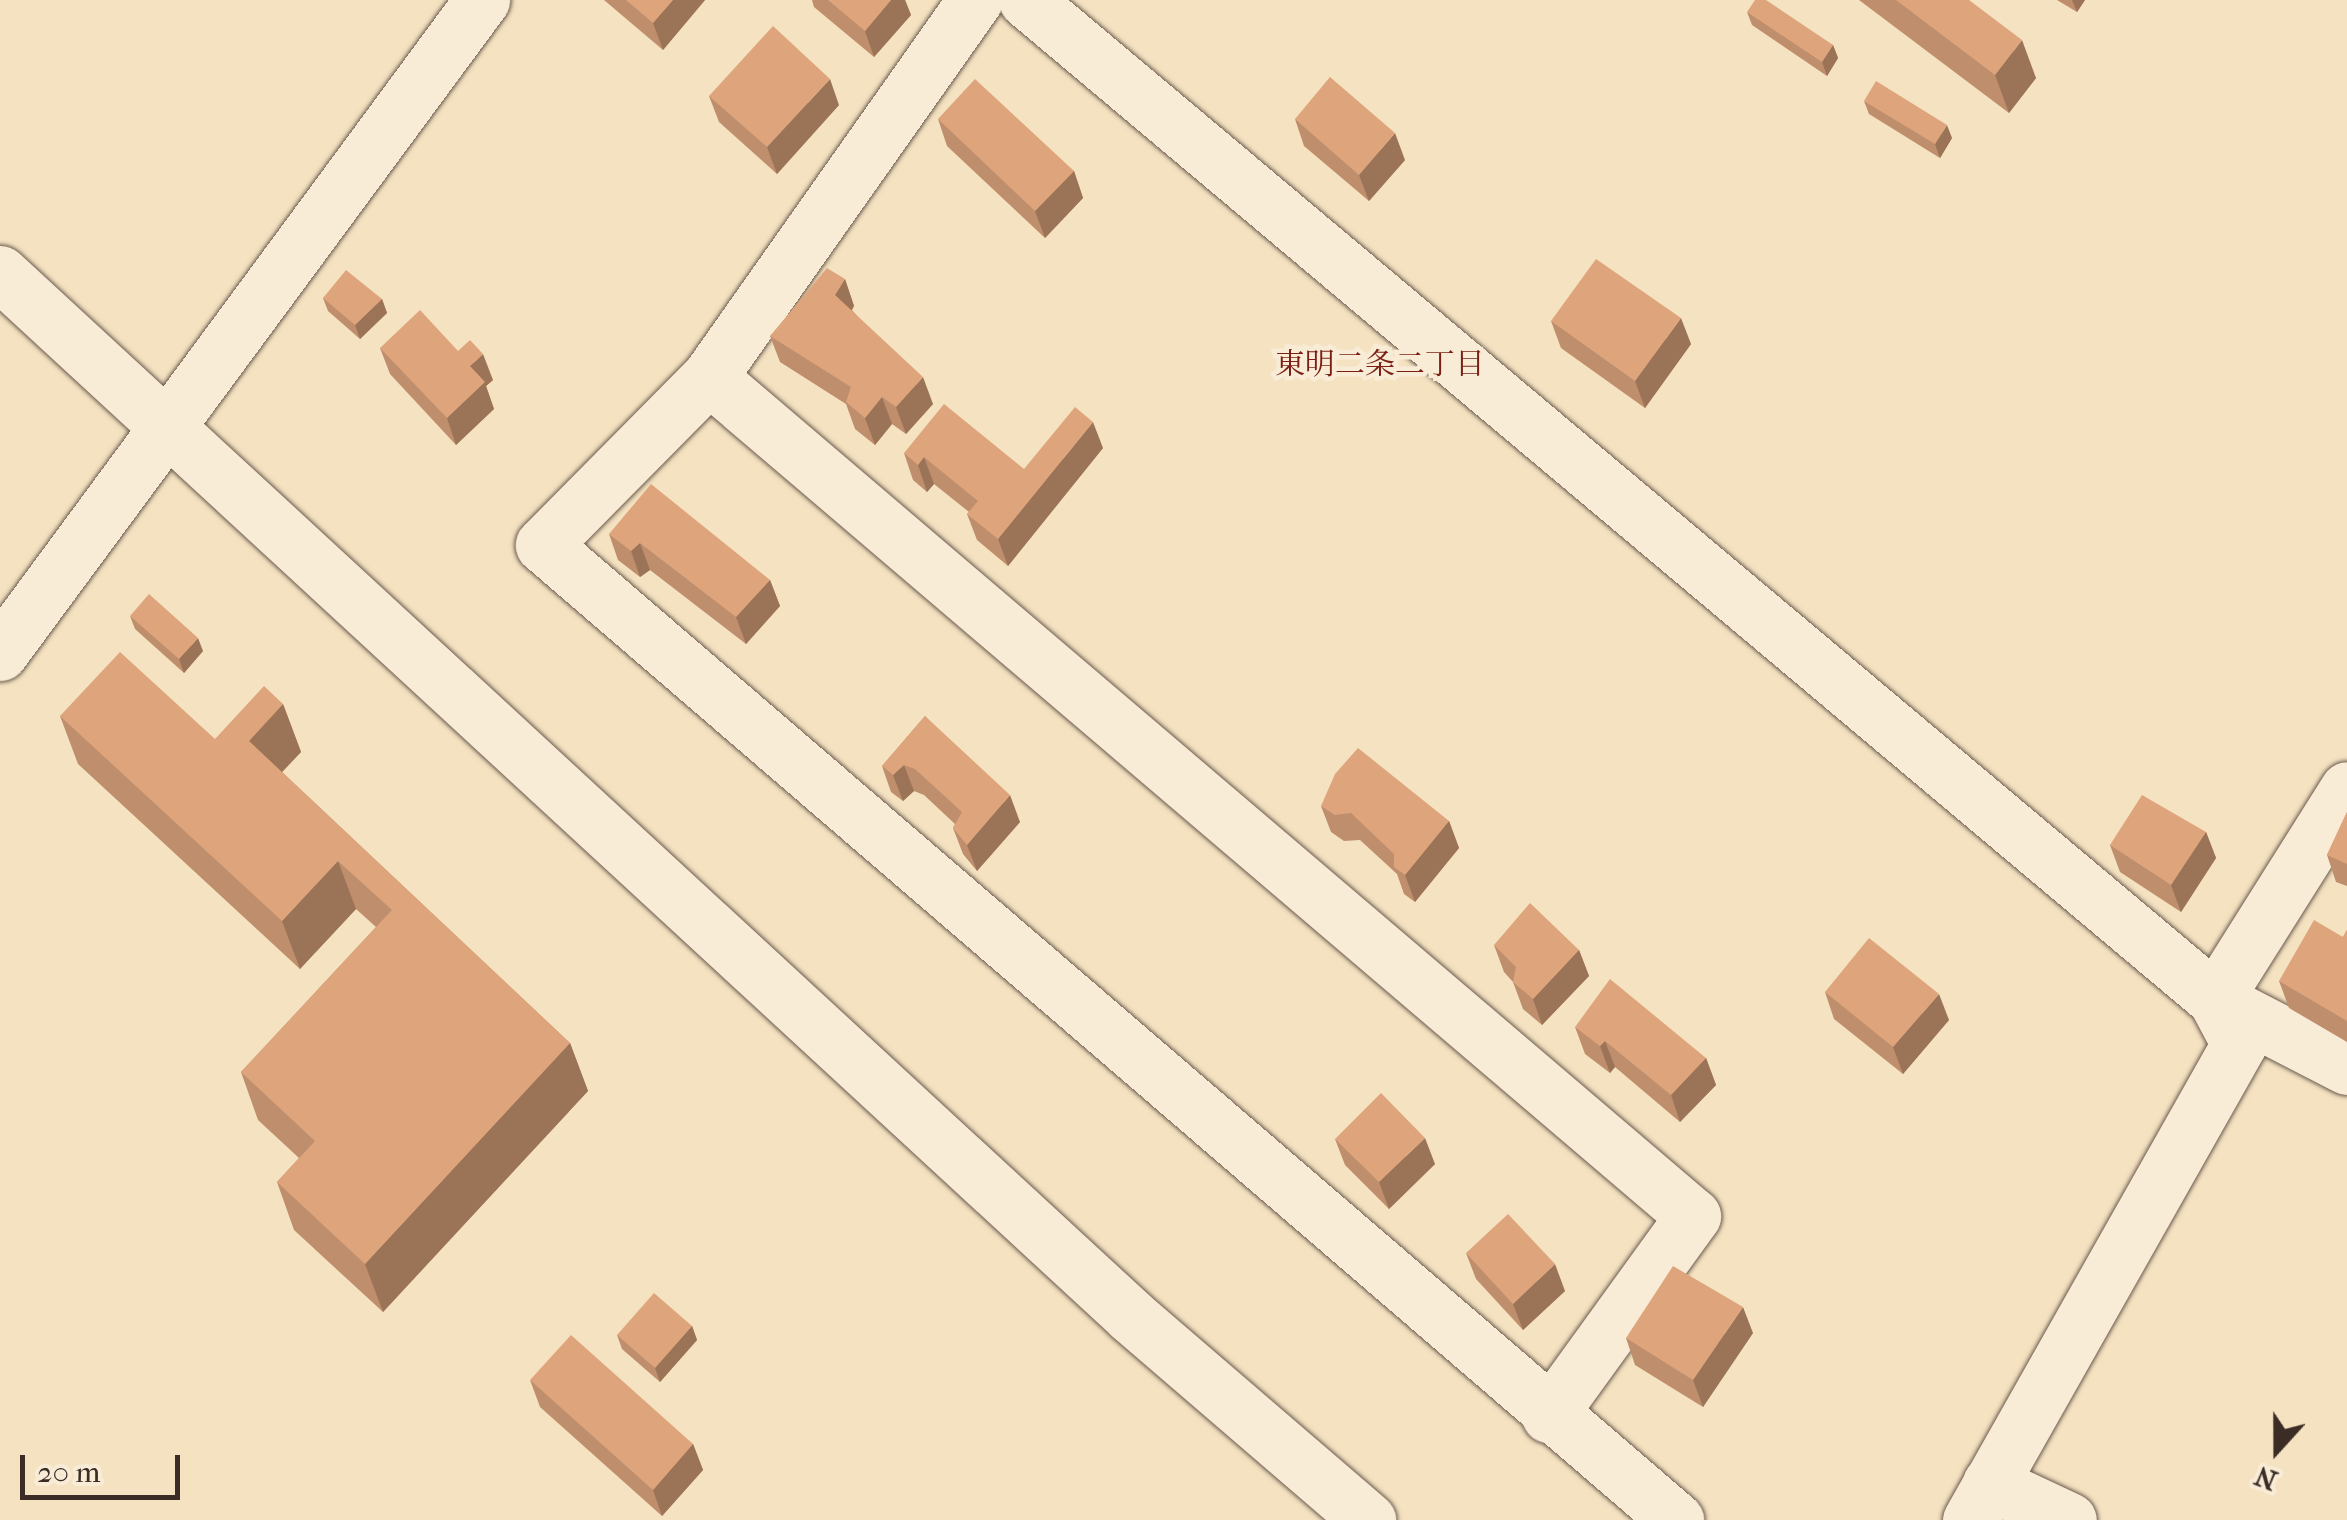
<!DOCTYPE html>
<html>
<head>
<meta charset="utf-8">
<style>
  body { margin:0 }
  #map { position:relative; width:2347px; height:1520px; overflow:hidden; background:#f5e2c1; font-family:"IM FELL French Canon","Noto Serif JP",serif }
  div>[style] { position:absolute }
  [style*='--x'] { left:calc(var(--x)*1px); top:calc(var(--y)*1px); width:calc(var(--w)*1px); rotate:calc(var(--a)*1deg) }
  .roads { filter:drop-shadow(0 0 2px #6a5a4d) drop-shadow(0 0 2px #6a5a4d) }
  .minor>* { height:55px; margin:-27.5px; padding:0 27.5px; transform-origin:27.5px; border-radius:27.5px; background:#f8ecd7 }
  .wall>* { inset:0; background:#bf8e6c }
  .shaded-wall>* { inset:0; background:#9b7458 }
  .building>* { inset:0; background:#dea57d }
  span { translate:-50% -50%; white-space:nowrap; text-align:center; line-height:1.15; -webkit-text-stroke:9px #f8ecd7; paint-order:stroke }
  .neighbourhood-label { font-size:30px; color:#7a1f14 }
  .north { position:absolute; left:2227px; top:1400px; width:100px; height:100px; -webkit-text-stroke:8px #f8ecd7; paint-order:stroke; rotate:201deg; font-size:28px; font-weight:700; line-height:40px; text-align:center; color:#3b2d26 }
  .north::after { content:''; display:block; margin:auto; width:35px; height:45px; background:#3b2d26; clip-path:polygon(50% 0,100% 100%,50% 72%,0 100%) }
  .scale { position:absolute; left:20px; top:1455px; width:160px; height:45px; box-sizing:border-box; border:5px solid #3b2d26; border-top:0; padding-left:12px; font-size:30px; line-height:35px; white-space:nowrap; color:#3b2d26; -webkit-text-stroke:8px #f8ecd7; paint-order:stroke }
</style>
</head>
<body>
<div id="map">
  <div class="roads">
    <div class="minor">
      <div style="--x:975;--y:0;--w:461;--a:125.2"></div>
      <div style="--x:709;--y:377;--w:236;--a:134.7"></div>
      <div style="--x:543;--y:545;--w:1495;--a:40.71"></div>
      <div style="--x:1026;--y:0;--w:1553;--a:40.04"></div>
      <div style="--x:2215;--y:999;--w:148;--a:27.3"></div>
      <div style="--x:0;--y:273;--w:1539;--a:42.68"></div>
      <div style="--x:1131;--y:1316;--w:313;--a:40.7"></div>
      <div style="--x:709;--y:377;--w:1293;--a:40.45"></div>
      <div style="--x:1693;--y:1216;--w:246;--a:125.9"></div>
      <div style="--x:0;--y:653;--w:812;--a:-53.57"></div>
      <div style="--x:2215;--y:999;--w:248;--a:-57.8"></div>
      <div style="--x:1990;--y:1483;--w:87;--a:25.1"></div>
      <div style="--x:1970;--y:1520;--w:547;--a:-60.53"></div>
      <div style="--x:2239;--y:1044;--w:51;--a:-118.1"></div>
    </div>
  </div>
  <div class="wall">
    <div style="clip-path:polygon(604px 0,705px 0,663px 50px)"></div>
    <div style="clip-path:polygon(812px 0,905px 0,911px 15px,874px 57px,814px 7px)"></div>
    <div style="clip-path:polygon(1859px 0,1969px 0,2036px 78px,2009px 113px)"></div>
    <div style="clip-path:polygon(2057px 0,2085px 0,2077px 12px)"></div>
    <div style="clip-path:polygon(1747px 12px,1833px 45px,1838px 58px,1827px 76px,1752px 25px)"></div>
    <div style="clip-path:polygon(709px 96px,839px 105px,777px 174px,719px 122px)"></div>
    <div style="clip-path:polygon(1864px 101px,1952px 138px,1940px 158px,1869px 114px)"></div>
    <div style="clip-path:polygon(938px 119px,1074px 171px,1083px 198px,1045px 238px,947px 146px)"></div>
    <div style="clip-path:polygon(1295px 119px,1405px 160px,1369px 201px,1304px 146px)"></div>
    <div style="clip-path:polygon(845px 279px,854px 306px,852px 310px,933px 404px,906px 434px,892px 424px,875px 445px,855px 429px,846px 404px,780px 362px,770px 336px)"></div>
    <div style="clip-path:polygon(323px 298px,382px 299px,387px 313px,360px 339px,328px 311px)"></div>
    <div style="clip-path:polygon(1551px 321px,1691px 344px,1645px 408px,1561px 348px)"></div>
    <div style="clip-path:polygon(380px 348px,458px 351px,493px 380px,486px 386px,494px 409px,456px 445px,390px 374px)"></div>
    <div style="clip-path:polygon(1103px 448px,1008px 566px,977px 540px,967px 514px,969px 512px,934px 484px,927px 492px,913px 480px,904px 453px,1024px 469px)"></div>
    <div style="clip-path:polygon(609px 534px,770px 580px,780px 606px,746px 644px,650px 570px,640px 577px,618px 560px)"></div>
    <div style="clip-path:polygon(130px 616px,203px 651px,184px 673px,135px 629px)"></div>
    <div style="clip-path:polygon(283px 704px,301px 752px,282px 772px,570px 1043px,588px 1091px,383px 1312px,294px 1230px,277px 1182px,299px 1158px,258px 1120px,241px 1072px,376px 927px,356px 909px,300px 969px,78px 764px,60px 716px,215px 739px)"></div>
    <div style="clip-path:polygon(925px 716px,1020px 822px,977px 871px,963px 854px,953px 828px,955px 824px,924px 795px,914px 791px,903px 801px,891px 792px,882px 766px)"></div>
    <div style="clip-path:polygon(1321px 806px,1449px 821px,1459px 848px,1415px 902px,1404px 894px,1397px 874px,1360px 840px,1344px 841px,1331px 832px)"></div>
    <div style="clip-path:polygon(2347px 812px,2347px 886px,2336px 882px,2327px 855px)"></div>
    <div style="clip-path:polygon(2206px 832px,2216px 858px,2181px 912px,2120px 872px,2110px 845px)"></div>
    <div style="clip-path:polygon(2347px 930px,2347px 1042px,2289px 1008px,2279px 981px,2343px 937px)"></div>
    <div style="clip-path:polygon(1494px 945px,1579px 950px,1589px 976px,1542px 1025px,1523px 1009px,1513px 982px,1504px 972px)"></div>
    <div style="clip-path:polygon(1825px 992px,1949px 1020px,1903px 1074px,1834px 1019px)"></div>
    <div style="clip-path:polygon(1575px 1027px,1706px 1058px,1716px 1085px,1680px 1122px,1615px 1067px,1610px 1073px,1585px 1054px)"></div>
    <div style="clip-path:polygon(1335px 1139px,1435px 1164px,1389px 1209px,1345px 1165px)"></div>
    <div style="clip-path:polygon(1466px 1253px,1565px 1291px,1523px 1330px,1476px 1279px)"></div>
    <div style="clip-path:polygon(692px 1326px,697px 1340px,660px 1382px,622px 1349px,617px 1335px)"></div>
    <div style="clip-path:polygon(1753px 1333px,1703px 1407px,1635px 1365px,1626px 1338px)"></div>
    <div style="clip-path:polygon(530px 1380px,693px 1444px,703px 1470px,662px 1516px,540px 1407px)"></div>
  </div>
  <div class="shaded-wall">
    <div style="clip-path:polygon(673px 0,705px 0,663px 50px,653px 23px)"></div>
    <div style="clip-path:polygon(891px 0,905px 0,911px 15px,874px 57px,865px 31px)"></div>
    <div style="clip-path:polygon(2072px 0,2085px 0,2077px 12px)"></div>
    <div style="clip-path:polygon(2022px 40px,2036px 78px,2009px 113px,1995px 75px)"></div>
    <div style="clip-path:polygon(1833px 45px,1838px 58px,1827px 76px,1822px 62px)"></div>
    <div style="clip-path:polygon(830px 79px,839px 105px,777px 174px,767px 147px)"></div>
    <div style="clip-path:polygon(1947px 125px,1952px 138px,1940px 158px,1935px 144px)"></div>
    <div style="clip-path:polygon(1395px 133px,1405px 160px,1369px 201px,1359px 175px)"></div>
    <div style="clip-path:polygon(1074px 171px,1083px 198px,1045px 238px,1035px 211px)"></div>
    <div style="clip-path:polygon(845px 279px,854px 306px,845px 321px,835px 295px)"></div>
    <div style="clip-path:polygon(382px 299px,387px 313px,360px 339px,355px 325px)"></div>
    <div style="clip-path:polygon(1681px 318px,1691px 344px,1645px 408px,1635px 381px)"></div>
    <div style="clip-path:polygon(483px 354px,493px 380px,486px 386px,494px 409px,456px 445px,447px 418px,470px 366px)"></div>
    <div style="clip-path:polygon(923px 377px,933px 404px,906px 434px,896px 407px)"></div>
    <div style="clip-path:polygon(882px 397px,892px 424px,875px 445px,865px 418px)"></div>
    <div style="clip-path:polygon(1093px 422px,1103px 448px,1008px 566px,998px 539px)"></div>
    <div style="clip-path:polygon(924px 457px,934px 484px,927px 492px,918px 465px)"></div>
    <div style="clip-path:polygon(640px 543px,650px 570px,640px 577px,631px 551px)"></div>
    <div style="clip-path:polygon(770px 580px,780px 606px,746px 644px,736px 617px)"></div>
    <div style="clip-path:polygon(198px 638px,203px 651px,184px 673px,179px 659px)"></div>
    <div style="clip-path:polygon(283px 704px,301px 752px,266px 789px,249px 741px)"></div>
    <div style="clip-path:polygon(904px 765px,914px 791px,903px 801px,893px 775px)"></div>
    <div style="clip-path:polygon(1010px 795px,1020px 822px,977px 871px,967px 845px)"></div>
    <div style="clip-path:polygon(1449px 821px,1459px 848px,1415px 902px,1405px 875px)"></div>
    <div style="clip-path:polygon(2206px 832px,2216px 858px,2181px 912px,2171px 885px)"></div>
    <div style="clip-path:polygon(338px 861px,356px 909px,300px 969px,282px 921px)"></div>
    <div style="clip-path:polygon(1579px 950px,1589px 976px,1542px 1025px,1533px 999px)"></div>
    <div style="clip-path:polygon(1939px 994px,1949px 1020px,1903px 1074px,1893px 1047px)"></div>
    <div style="clip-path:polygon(1605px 1041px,1615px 1067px,1610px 1073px,1600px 1046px)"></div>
    <div style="clip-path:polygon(570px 1043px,588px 1091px,383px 1312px,365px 1264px)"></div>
    <div style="clip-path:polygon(1706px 1058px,1716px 1085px,1680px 1122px,1671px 1095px)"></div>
    <div style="clip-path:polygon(1425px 1138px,1435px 1164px,1389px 1209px,1379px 1182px)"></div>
    <div style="clip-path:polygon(1555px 1264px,1565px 1291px,1523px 1330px,1513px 1304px)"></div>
    <div style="clip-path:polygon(1743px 1307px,1753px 1333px,1703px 1407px,1693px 1380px)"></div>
    <div style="clip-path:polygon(692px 1326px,697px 1340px,660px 1382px,655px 1368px)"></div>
    <div style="clip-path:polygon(693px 1444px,703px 1470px,662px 1516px,653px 1490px)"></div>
  </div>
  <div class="building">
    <div style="clip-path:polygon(626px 0,673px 0,653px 23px)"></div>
    <div style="clip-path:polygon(828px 0,891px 0,865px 31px)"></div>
    <div style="clip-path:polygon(1755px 0,1766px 0,1833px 45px,1822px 62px,1747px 12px)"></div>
    <div style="clip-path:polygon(1896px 0,1969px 0,2022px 40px,1995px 75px)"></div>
    <div style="clip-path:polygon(773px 26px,830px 79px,767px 147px,709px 96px)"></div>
    <div style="clip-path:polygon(1330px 77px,1395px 133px,1359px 175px,1295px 119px)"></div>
    <div style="clip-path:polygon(975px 79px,1074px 171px,1035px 211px,938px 119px)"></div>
    <div style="clip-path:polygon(1876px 81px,1947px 125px,1935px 144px,1864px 101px)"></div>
    <div style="clip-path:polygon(1596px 259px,1681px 318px,1635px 381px,1551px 321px)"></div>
    <div style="clip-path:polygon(827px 268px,845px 279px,835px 295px,923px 377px,896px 407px,882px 397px,865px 418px,846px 402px,851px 387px,770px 336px)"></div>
    <div style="clip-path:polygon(346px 270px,382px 299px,355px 325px,323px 298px)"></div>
    <div style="clip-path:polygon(420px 310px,458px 351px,470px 340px,483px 354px,470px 366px,485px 382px,447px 418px,380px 348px)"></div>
    <div style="clip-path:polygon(944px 404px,1024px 469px,1075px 407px,1093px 422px,998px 539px,967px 514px,978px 501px,924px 457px,918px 465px,904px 453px)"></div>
    <div style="clip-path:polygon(651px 484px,770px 580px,736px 617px,640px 543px,631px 551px,609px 534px)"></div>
    <div style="clip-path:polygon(149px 594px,198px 638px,179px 659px,130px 616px)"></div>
    <div style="clip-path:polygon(120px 652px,215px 739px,264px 686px,283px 704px,249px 741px,570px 1043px,365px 1264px,277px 1182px,315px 1141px,241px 1072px,392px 910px,338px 861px,282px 921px,60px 716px)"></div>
    <div style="clip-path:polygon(925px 716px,1010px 795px,967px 845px,953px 828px,962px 812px,915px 769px,904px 765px,893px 775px,882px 766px)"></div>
    <div style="clip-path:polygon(1358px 748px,1449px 821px,1405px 875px,1394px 867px,1394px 854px,1351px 813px,1335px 815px,1321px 806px,1335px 774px)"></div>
    <div style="clip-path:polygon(2142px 795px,2206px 832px,2171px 885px,2110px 845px)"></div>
    <div style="clip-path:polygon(2347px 812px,2347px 864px,2327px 855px)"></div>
    <div style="clip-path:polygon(1530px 903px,1579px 950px,1533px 999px,1513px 982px,1516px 967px,1494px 945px)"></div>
    <div style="clip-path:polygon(2314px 920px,2343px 937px,2347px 930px,2347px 1021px,2279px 981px)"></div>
    <div style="clip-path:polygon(1869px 938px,1939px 994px,1893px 1047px,1825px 992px)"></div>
    <div style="clip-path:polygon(1610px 979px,1706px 1058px,1671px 1095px,1605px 1041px,1600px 1046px,1575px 1027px)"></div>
    <div style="clip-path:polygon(1381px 1093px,1425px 1138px,1379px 1182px,1335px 1139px)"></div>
    <div style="clip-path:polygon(1508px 1214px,1555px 1264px,1513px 1304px,1466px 1253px)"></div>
    <div style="clip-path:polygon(1673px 1266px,1743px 1307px,1693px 1380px,1626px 1338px)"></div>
    <div style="clip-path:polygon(654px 1293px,692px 1326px,655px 1368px,617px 1335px)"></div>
    <div style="clip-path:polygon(571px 1335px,693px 1444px,653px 1490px,530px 1380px)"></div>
  </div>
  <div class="neighbourhood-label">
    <span style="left:1380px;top:365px">東明二条二丁目</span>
  </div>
  <div class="north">N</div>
  <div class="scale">20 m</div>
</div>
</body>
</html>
